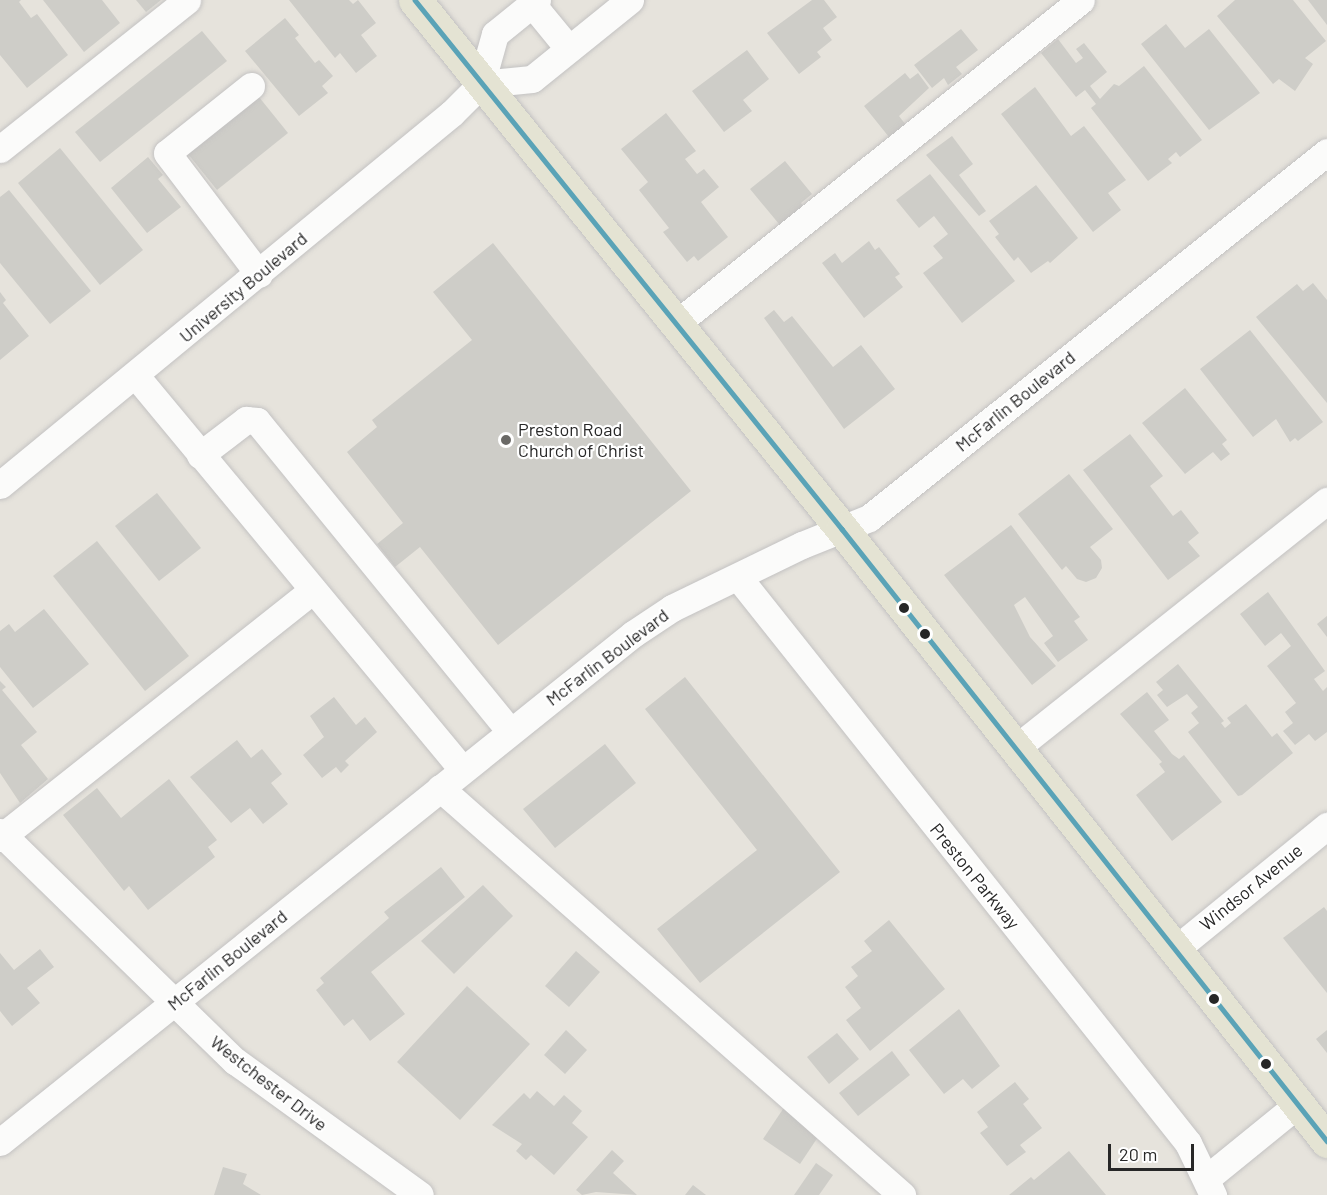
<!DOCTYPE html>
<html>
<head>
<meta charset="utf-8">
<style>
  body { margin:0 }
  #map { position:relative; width:1327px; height:1195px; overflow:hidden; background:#e6e3dc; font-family:Barlow,sans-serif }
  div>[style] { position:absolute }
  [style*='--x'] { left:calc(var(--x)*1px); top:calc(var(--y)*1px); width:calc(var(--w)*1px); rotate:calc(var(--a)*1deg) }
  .building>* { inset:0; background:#cecdc8 }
  .roads { filter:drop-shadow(0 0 2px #c3c2c2) drop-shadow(0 0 2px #c3c2c2) }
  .minor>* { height:27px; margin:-13.5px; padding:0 13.5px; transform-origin:13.5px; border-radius:13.5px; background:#fbfbfa }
  .major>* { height:33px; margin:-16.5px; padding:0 16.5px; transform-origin:16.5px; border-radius:16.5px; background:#e4e3d3 }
  .bus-1>* { height:4.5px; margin:-2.25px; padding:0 2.25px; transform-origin:2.25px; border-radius:2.25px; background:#5aa3b7 }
  .dots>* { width:16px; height:16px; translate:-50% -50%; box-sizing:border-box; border:3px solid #fff; border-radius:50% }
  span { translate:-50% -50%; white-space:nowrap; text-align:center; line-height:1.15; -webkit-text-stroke:4.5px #fff; paint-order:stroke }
  .street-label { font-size:18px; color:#272727 }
  .poi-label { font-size:18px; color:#272727 }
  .left { translate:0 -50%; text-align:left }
  .scale { position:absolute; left:1108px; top:1144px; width:86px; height:27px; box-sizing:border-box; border:3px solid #272727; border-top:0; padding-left:8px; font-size:18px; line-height:21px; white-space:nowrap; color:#272727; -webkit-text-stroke:4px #fff; paint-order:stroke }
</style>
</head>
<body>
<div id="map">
  <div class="building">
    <div style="clip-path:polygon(0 0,21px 0,19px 2px,31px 18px,37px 14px,68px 55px,27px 88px,0 55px)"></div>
    <div style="clip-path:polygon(43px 0,102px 0,120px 23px,84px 52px)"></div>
    <div style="clip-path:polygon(136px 0,161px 0,146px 12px)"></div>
    <div style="clip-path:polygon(289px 0,349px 0,353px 4px,358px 0,376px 23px,361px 35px,377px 56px,356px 73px,340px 53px,335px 58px)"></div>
    <div style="clip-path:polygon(812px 0,824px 0,837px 17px,823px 28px,832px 40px,817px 52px,821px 57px,799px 74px,767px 33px)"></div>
    <div style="clip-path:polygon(1235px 0,1293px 0,1326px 41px,1305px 58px,1313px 64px,1295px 91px,1279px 79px,1273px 84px,1217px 16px)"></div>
    <div style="clip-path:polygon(1308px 0,1327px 0,1327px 25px)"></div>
    <div style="clip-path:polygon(285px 18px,299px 35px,295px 38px,315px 63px,319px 60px,333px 76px,322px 86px,328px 93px,299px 116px,245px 51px)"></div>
    <div style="clip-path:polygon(1166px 24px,1185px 48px,1209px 29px,1260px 93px,1209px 130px,1141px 44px)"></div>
    <div style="clip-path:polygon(961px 29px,978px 50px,956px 67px,962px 74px,948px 85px,944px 78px,932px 88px,914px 65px)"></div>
    <div style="clip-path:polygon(202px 31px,227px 61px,100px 162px,75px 132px)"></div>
    <div style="clip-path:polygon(1058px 39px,1076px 63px,1083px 58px,1076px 49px,1084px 43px,1107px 72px,1090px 86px,1100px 99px,1114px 84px,1119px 86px,1144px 66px,1202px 140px,1180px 157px,1176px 152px,1168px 159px,1172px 163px,1148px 181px,1091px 108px,1096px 104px,1085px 90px,1076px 97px,1041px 53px)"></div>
    <div style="clip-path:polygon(747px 50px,769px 79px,743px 100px,752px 111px,724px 132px,692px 91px)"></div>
    <div style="clip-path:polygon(905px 73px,910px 79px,918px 73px,929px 88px,899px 116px,909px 129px,893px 142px,864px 106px)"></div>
    <div style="clip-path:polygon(1035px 87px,1071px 136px,1084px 126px,1126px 180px,1108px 193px,1121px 210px,1093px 232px,1001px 114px)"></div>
    <div style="clip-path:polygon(259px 97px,288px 133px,217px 190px,188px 154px)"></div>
    <div style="clip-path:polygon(666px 113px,696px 151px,685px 159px,697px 174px,704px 169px,719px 187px,701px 202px,728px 237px,698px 261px,694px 256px,687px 262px,663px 232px,669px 228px,639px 190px,648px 182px,621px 149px)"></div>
    <div style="clip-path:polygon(952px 136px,973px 164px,959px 175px,986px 211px,979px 216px,926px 155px)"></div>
    <div style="clip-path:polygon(60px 148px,143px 250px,100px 285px,18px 183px)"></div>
    <div style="clip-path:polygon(148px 157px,163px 175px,158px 179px,181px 207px,147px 233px,111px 188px)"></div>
    <div style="clip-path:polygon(785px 161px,812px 194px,801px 203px,807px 211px,784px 230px,750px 189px)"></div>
    <div style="clip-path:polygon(930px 174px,1015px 281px,962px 323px,923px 273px,943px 258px,933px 246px,948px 234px,934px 216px,919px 228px,896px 200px)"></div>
    <div style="clip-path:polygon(1036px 185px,1078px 238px,1050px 263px,1048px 261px,1031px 273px,1018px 257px,1014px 261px,995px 237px,999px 234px,989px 221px)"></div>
    <div style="clip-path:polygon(9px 190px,91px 291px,50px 324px,0 263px,0 197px)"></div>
    <div style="clip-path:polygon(869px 241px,875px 250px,879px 247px,900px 274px,895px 277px,903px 287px,864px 318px,822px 263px,835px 253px,842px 263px)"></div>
    <div style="clip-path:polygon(493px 243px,691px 491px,498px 645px,420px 547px,395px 567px,377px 544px,403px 523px,347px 452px,377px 427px,372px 420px,472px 340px,433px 292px)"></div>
    <div style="clip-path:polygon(1313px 283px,1327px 300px,1327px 403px,1256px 317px,1297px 284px,1303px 291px)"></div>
    <div style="clip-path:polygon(0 292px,6px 300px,3px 303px,29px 336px,0 360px)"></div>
    <div style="clip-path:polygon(774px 310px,784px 322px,792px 316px,833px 367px,861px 345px,895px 389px,844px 429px,764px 318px)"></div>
    <div style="clip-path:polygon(1250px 330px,1323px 422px,1298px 441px,1295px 438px,1290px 442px,1276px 419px,1253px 437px,1200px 369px)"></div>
    <div style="clip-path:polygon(1185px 388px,1227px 440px,1222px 444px,1230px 454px,1221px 461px,1213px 452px,1185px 474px,1142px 423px)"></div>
    <div style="clip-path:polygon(1130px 434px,1163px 476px,1150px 486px,1173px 516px,1181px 510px,1199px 533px,1188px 542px,1200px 556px,1168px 580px,1083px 470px)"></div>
    <div style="clip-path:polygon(1069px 474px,1113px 529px,1090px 547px,1101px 560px,1102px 568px,1096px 578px,1086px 582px,1077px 579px,1066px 566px,1062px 570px,1018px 514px)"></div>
    <div style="clip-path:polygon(157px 493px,201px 548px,159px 581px,115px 526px)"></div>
    <div style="clip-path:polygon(1011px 525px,1080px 617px,1074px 621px,1088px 640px,1058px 662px,1044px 643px,1053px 636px,1025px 597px,1014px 605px,1030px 637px,1056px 666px,1032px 685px,944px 575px)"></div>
    <div style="clip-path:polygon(97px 541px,189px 656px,145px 691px,53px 576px)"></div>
    <div style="clip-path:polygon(1268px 592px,1325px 671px,1314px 679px,1323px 691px,1327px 687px,1327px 732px,1315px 741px,1309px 734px,1295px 745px,1283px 731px,1293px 723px,1285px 712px,1296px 703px,1267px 666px,1291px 646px,1281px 633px,1265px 646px,1240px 614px)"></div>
    <div style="clip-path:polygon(44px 609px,89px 664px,33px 708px,0 667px,0 631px,9px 624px,15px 632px)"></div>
    <div style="clip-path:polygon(1327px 616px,1327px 637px,1317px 624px)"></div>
    <div style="clip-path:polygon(1178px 664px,1224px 721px,1221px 723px,1225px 728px,1231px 723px,1227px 718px,1246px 704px,1272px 737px,1277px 733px,1293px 753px,1242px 795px,1238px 796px,1188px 732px,1199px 723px,1191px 713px,1198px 707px,1187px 694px,1167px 707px,1157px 695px,1163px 690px,1156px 682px)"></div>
    <div style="clip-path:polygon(685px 677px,840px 872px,700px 983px,657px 929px,757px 850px,645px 709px)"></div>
    <div style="clip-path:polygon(0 681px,6px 687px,2px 690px,37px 732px,21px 745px,48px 779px,20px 803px,0 773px)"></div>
    <div style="clip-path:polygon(1147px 692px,1169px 720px,1154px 731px,1172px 754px,1179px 759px,1184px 755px,1222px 802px,1172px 841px,1136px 795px,1165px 772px,1159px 764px,1162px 762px,1120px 714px)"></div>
    <div style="clip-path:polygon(334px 697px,356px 725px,365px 717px,377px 732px,345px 761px,349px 765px,341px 773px,336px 767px,322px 778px,303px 755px,324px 737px,310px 716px)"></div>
    <div style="clip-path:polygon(237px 740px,251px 758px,262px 749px,282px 774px,271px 783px,288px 804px,263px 824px,250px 808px,231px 823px,190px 777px)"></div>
    <div style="clip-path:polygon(605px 744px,636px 783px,555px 848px,523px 809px)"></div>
    <div style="clip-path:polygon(169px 779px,217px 840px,208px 847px,215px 857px,148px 910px,129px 886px,124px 891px,63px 815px,97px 788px,121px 818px)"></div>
    <div style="clip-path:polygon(441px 867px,465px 897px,371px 972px,405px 1014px,370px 1041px,353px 1019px,344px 1026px,316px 990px,324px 983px,320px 978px,389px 918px,384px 912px)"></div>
    <div style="clip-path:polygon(483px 885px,513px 916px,454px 974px,421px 941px)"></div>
    <div style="clip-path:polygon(1324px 907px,1327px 911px,1327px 993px,1283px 938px)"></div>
    <div style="clip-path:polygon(889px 920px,945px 989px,870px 1051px,846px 1020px,861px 1008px,845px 987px,858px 976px,851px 967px,872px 951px,864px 941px)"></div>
    <div style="clip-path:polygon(40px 949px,54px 967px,27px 988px,40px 1003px,12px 1026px,0 1011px,0 953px,14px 970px)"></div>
    <div style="clip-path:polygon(576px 951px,600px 972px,569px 1007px,545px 986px)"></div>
    <div style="clip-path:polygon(467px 986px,530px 1044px,460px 1120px,397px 1062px)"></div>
    <div style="clip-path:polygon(959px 1009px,1000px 1066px,972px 1089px,963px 1079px,944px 1094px,909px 1050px)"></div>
    <div style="clip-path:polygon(566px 1030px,587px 1050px,565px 1074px,544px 1055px)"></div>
    <div style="clip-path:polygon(1327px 1030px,1327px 1053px,1316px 1039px)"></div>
    <div style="clip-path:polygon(837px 1033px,859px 1059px,829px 1084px,807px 1057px)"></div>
    <div style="clip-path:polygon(892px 1051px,910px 1075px,858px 1116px,839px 1093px)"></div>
    <div style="clip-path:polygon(1015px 1082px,1029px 1099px,1023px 1104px,1042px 1128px,1020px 1145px,1026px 1152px,1007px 1166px,980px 1133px,988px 1127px,977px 1112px)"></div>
    <div style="clip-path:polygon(537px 1091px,554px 1106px,564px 1095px,582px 1111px,572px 1123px,588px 1137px,554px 1175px,531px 1155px,526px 1160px,516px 1151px,522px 1144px,492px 1125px,524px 1093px,530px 1099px)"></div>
    <div style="clip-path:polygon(785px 1106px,822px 1131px,800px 1164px,763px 1139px)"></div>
    <div style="clip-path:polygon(612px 1150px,624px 1161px,613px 1173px,637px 1195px,596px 1192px,582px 1195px,576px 1190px)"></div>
    <div style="clip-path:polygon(1069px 1151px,1106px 1195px,1009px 1195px,1031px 1177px,1034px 1180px)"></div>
    <div style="clip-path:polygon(816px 1163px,833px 1175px,819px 1195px,794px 1195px)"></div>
    <div style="clip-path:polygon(223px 1167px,247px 1174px,243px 1184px,261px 1195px,214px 1195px)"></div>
    <div style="clip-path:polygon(693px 1185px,706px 1195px,685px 1195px)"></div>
  </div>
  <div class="roads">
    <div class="minor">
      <div style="--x:532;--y:4;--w:58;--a:50.6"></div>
      <div style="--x:481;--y:84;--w:51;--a:-5.6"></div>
      <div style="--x:532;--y:79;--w:126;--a:-38.9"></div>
      <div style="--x:251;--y:86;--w:107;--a:141.4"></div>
      <div style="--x:167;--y:153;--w:152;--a:52.8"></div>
      <div style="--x:0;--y:149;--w:239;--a:-38.5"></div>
      <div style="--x:677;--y:323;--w:517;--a:-38.64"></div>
      <div style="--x:136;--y:376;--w:511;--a:50.32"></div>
      <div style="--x:200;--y:455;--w:58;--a:-37.3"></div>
      <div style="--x:246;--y:420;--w:11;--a:5"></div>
      <div style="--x:257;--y:421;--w:400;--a:50.8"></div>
      <div style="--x:0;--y:485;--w:585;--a:-39.45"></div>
      <div style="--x:452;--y:113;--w:41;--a:-45"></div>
      <div style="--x:481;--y:84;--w:52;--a:-74.4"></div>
      <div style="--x:495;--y:34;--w:54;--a:-39"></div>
      <div style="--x:738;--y:577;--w:723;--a:51.51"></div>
      <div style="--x:1188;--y:1143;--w:58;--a:64.3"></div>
      <div style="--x:1016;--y:748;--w:397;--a:-38.5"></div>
      <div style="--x:440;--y:788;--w:616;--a:41.38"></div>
      <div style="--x:0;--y:832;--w:328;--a:44.3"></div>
      <div style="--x:235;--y:1061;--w:228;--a:35.9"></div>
      <div style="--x:0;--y:838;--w:399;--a:-38.4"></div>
      <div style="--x:1176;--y:949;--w:195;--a:-39.2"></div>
      <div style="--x:0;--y:1142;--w:812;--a:-38.75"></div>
      <div style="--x:633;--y:634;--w:47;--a:-33.7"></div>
      <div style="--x:672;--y:608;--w:144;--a:-25.9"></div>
      <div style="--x:802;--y:545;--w:72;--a:-21.9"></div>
      <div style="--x:869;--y:518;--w:586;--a:-38.63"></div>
      <div style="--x:1207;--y:1178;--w:117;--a:-39.1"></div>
    </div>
    <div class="major">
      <div style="--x:415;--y:0;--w:680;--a:51.09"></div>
      <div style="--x:842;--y:529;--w:781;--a:51.6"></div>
    </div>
  </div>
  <div class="bus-1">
    <div style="--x:415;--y:0;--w:680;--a:51.09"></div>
    <div style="--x:842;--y:529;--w:781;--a:51.6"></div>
  </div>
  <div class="dots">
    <div style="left:506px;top:440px;background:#6a6966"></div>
    <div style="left:904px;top:608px;background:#272727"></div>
    <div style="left:925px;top:634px;background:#272727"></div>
    <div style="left:1214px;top:999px;background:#272727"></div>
    <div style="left:1266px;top:1064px;background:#272727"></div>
  </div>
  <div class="street-label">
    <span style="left:243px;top:287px;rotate:-40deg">University Boulevard</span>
    <span style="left:1015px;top:401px;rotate:-39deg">McFarlin Boulevard</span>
    <span style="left:607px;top:657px;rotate:-37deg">McFarlin Boulevard</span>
    <span style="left:975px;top:876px;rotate:51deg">Preston Parkway</span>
    <span style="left:1251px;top:887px;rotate:-39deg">Windsor Avenue</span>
    <span style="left:227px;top:960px;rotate:-39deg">McFarlin Boulevard</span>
    <span style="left:269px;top:1083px;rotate:38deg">Westchester Drive</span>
  </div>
  <div class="poi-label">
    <span class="left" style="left:518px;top:440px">Preston Road<br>Church of Christ</span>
  </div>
  <div class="scale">20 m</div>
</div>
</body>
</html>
